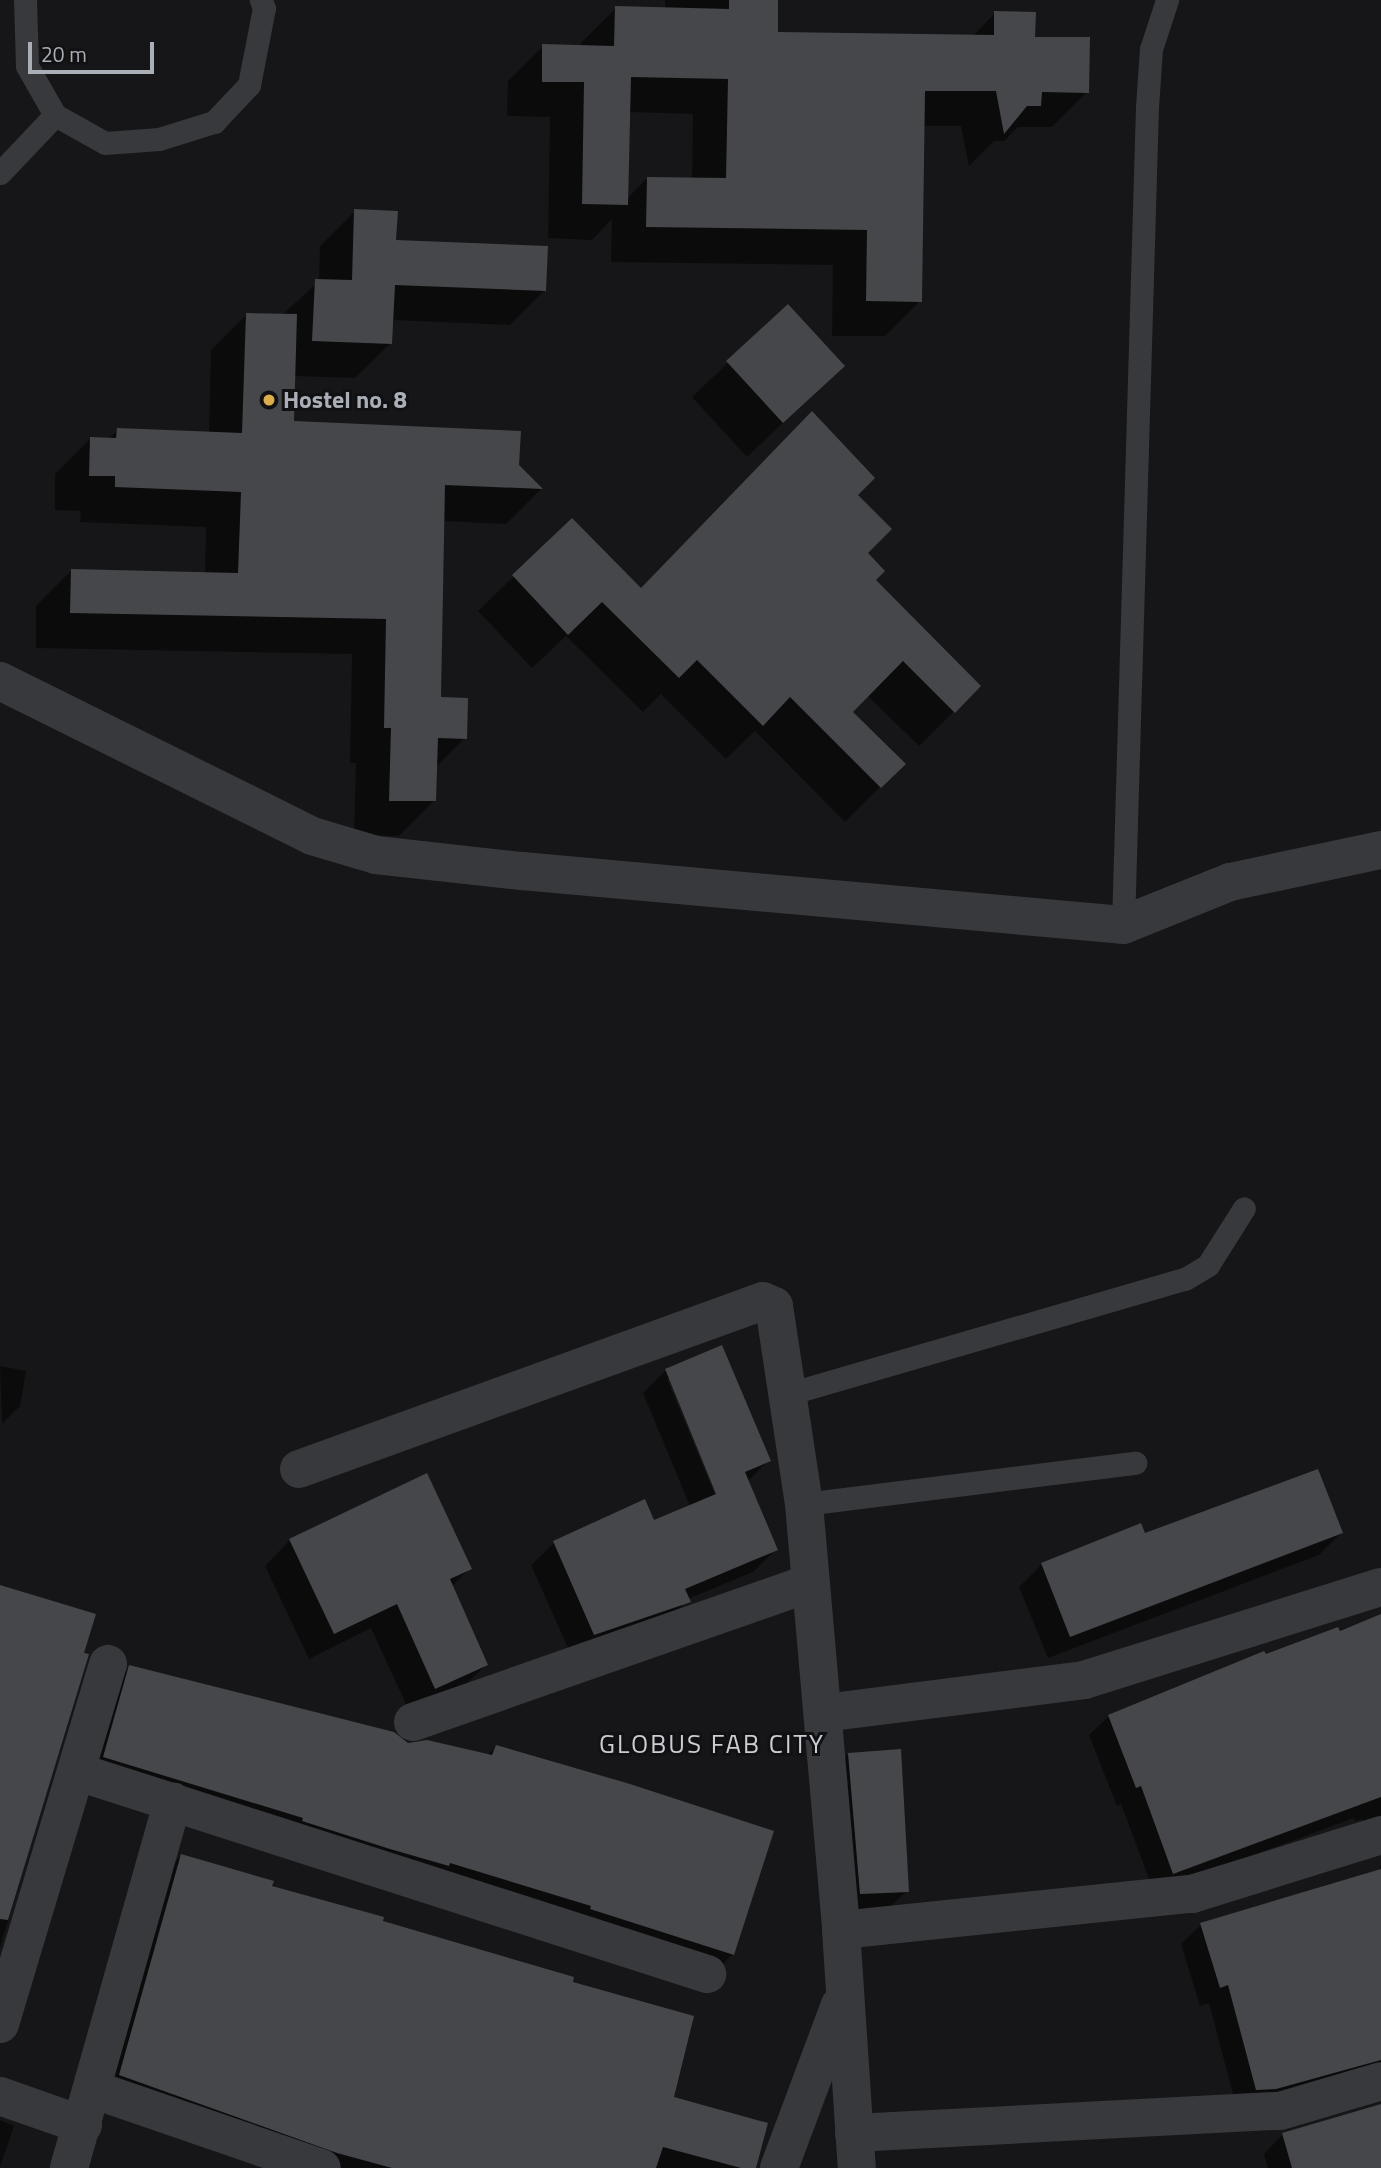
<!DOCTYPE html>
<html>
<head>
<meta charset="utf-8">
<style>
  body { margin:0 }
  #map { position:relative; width:1381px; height:2168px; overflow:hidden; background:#161618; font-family:"Titillium Web",sans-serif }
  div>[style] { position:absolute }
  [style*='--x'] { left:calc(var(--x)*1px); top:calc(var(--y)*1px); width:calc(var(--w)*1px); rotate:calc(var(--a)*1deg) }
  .shadow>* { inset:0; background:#0007 }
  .building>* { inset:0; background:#46474a }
  .service>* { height:23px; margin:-11.5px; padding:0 11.5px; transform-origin:11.5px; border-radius:11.5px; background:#38393c }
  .minor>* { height:38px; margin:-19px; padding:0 19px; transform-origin:19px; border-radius:19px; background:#38393c }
  .dots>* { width:19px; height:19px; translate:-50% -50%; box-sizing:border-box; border:4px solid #111113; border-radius:50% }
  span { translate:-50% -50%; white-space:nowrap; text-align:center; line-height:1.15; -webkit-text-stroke:6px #111113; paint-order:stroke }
  .poi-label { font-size:24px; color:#aaaeb6; font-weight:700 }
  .left { translate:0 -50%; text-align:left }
  .neighbourhood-label { font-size:26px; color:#cbcdd3; letter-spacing:2px }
  .scale { position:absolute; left:28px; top:42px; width:126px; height:32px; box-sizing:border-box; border:4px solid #aaaeb6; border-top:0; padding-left:9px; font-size:21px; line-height:24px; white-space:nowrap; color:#aaaeb6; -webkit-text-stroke:5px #111113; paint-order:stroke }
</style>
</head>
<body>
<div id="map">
  <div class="shadow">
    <div style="clip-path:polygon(evenodd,665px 0,777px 0,776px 34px,972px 37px,995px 13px,1033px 38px,1087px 92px,1052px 127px,1018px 127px,1004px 141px,994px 141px,969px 166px,961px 126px,922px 126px,920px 301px,885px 336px,832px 336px,833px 265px,611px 262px,612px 219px,592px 240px,548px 238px,550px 117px,507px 116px,508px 81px,543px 46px,581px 47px,581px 43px,616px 8px,665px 9px,665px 0,629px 112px,693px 114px,692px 179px,647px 178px,627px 199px,629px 112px)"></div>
    <div style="clip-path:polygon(355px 211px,395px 242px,545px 290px,510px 325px,392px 320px,391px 343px,355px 378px,294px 376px,293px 423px,518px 466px,541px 489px,506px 524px,442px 521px,439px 699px,465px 738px,435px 768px,434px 801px,399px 836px,354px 835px,356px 763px,350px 763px,352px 654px,36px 648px,36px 606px,71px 571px,205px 574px,206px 527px,80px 522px,81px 511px,55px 510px,55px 474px,90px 439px,108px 439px,118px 430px,209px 433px,211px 350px,246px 315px,281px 316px,319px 281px,320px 246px)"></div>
    <div style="clip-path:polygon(788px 306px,843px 366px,747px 457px,692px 397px)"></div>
    <div style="clip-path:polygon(855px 495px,874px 580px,979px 686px,919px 746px,867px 695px,850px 712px,903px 764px,845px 822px,755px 731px,726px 759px,661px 694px,643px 712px,566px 636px,532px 668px,478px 611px,571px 521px,640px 590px)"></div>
    <div style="clip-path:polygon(0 1366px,26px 1371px,20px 1406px,2px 1424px)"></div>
    <div style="clip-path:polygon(evenodd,666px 1370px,769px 1460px,747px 1482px,776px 1549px,753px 1572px,688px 1599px,666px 1624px,572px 1657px,531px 1565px,554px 1543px,653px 1522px,690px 1506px,643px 1393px,666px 1370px,667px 1379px,671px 1379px,721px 1501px,718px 1502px,667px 1379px)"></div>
    <div style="clip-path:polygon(1341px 1533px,1319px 1555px,1048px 1658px,1019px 1587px,1042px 1564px,1144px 1535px)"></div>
    <div style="clip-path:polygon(290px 1540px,470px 1568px,451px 1587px,486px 1665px,460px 1690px,410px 1713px,371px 1628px,309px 1659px,265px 1566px)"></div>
    <div style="clip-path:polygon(0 1590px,87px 1656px,0 1948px)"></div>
    <div style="clip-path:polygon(1376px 1618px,1381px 1629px,1381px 1845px,1368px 1834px,1363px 1819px,1355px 1821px,1354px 1818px,1154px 1892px,1121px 1804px,1117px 1806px,1089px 1735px,1109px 1716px,1265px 1656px)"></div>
    <div style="clip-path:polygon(130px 1667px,408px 1745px,487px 1755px,496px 1747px,772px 1833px,732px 1955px,707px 1980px,79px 1782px,105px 1692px)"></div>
    <div style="clip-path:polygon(848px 1754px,907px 1891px,888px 1909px,842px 1912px,830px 1773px)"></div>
    <div style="clip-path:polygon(181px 1856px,270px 1888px,570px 1983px,672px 2098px,754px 2168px,297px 2168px,98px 2097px,159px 1878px)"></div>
    <div style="clip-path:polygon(1381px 1865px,1381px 2091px,1237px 2109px,1209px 2003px,1200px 2006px,1181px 1944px,1201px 1925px,1379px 1870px)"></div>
    <div style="clip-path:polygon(1381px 2106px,1381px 2168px,1268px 2168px,1264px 2154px,1283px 2134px)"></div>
    <div style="clip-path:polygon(0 2120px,14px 2126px,0 2167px)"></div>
  </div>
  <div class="building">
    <div style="clip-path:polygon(729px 0,778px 0,778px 32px,994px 35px,994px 11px,1036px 12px,1035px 37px,1090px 37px,1089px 93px,1042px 92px,1041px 106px,1027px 106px,1004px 134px,996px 91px,925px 91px,922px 302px,866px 301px,867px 230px,646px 227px,647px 177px,726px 178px,728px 79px,631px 77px,628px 205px,582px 204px,584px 82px,542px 82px,542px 44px,614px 46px,615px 6px,729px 9px)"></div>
    <div style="clip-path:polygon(354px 209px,398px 211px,396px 240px,548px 246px,546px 291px,395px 285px,392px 344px,312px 341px,315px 279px,352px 280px)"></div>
    <div style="clip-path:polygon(788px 304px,845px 366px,783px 423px,726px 361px)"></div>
    <div style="clip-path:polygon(246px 313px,297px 314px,294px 421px,521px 431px,519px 465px,543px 489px,445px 485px,441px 697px,468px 698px,467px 739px,438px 738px,436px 801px,389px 801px,391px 728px,384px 728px,386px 619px,70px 613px,71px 569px,238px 573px,241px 492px,115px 487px,115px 476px,89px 476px,90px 437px,116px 438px,117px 428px,242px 433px)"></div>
    <div style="clip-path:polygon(812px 411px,875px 478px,858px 495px,892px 529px,868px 553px,885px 571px,876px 580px,981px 686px,955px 713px,903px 661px,853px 712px,906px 764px,881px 788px,790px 697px,763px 726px,697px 660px,679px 678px,602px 602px,568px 635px,512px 575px,572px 518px,641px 588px)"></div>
    <div style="clip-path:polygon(722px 1345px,771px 1461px,745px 1472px,778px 1550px,685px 1589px,691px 1602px,594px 1635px,553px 1541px,645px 1499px,654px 1520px,716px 1494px,665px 1369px)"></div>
    <div style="clip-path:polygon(1318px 1469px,1343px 1533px,1070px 1637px,1041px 1563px,1141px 1523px,1145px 1533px)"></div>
    <div style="clip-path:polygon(427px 1473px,472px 1569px,450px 1579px,488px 1665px,435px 1689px,397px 1604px,334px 1634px,289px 1539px)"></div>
    <div style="clip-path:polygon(0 1585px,96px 1614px,84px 1653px,89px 1654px,8px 1920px,0 1919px)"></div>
    <div style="clip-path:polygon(1381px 1614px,1381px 1797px,1173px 1874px,1141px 1786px,1136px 1788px,1108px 1715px,1264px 1651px,1266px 1654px,1338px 1627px,1340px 1631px)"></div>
    <div style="clip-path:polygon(129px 1665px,394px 1732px,408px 1743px,427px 1740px,492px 1755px,496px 1745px,630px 1784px,774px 1831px,734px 1955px,590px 1909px,591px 1906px,450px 1863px,449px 1866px,390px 1849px,302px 1821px,303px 1818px,103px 1757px)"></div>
    <div style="clip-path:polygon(901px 1749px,909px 1892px,860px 1894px,848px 1753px)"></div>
    <div style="clip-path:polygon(181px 1854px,274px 1881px,272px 1886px,384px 1917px,383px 1921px,574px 1977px,573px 1982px,694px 2016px,674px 2097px,768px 2123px,756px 2168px,741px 2168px,663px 2147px,656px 2168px,392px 2168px,337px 2153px,119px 2075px)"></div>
    <div style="clip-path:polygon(1381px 1869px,1381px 2060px,1276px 2089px,1256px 2090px,1228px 1985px,1220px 1988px,1200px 1923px)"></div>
    <div style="clip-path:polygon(1381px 2104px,1381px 2168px,1292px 2168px,1282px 2133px)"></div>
  </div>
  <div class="service">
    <div style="--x:55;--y:115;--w:57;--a:29.2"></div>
    <div style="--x:105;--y:143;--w:54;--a:-4.2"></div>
    <div style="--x:159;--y:139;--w:58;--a:-17.2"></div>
    <div style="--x:214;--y:122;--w:51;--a:-46.6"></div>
    <div style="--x:249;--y:85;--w:78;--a:-79"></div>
    <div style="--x:264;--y:8;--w:9;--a:-111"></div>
    <div style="--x:0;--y:173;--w:80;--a:-46.5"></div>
    <div style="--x:55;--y:115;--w:56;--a:-119.7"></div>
    <div style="--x:27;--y:66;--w:66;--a:-91.7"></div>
    <div style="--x:1123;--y:925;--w:818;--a:-88.32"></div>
    <div style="--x:1147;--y:107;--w:58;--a:-86.1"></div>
    <div style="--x:1151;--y:49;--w:52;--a:-71.9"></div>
    <div style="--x:788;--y:1394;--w:413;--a:-16.2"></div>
    <div style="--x:1185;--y:1279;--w:27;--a:-31"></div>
    <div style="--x:1208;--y:1265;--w:67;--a:-57.7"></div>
    <div style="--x:804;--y:1504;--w:334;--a:-7.1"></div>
  </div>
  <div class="minor">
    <div style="--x:0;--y:681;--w:348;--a:26.4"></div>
    <div style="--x:312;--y:836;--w:67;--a:16.5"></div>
    <div style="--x:376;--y:855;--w:147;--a:6.3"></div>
    <div style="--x:522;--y:871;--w:603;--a:5.13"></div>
    <div style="--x:1123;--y:925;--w:115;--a:-21.9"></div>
    <div style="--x:1230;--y:882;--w:154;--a:-12"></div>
    <div style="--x:299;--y:1469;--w:493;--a:-19.9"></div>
    <div style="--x:763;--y:1301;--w:12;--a:24"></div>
    <div style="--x:774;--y:1306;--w:200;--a:81.4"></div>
    <div style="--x:804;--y:1504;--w:428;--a:85"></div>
    <div style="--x:841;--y:1930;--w:239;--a:86.2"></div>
    <div style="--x:824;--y:1713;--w:262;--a:-7.2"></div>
    <div style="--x:1084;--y:1680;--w:311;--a:-17.4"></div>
    <div style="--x:413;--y:1722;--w:421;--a:-19.3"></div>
    <div style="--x:78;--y:1772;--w:661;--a:17.8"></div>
    <div style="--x:841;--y:1930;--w:353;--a:-5.9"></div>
    <div style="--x:1192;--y:1894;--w:198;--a:-17.3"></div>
    <div style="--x:0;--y:2024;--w:376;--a:-73.3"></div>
    <div style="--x:92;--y:2089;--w:243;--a:19"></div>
    <div style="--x:0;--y:2096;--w:88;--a:19.3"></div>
    <div style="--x:854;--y:2133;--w:427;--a:-3"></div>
    <div style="--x:1280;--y:2111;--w:105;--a:-16.5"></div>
    <div style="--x:69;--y:2168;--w:381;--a:-74.2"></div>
    <div style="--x:779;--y:2168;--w:174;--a:-69.5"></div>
  </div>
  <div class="dots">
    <div style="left:269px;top:400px;background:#dbae4b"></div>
  </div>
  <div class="poi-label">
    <span class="left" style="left:283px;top:400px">Hostel no. 8</span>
  </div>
  <div class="neighbourhood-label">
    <span style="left:712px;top:1744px">GLOBUS FAB CITY</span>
  </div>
  <div class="scale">20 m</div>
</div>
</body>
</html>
